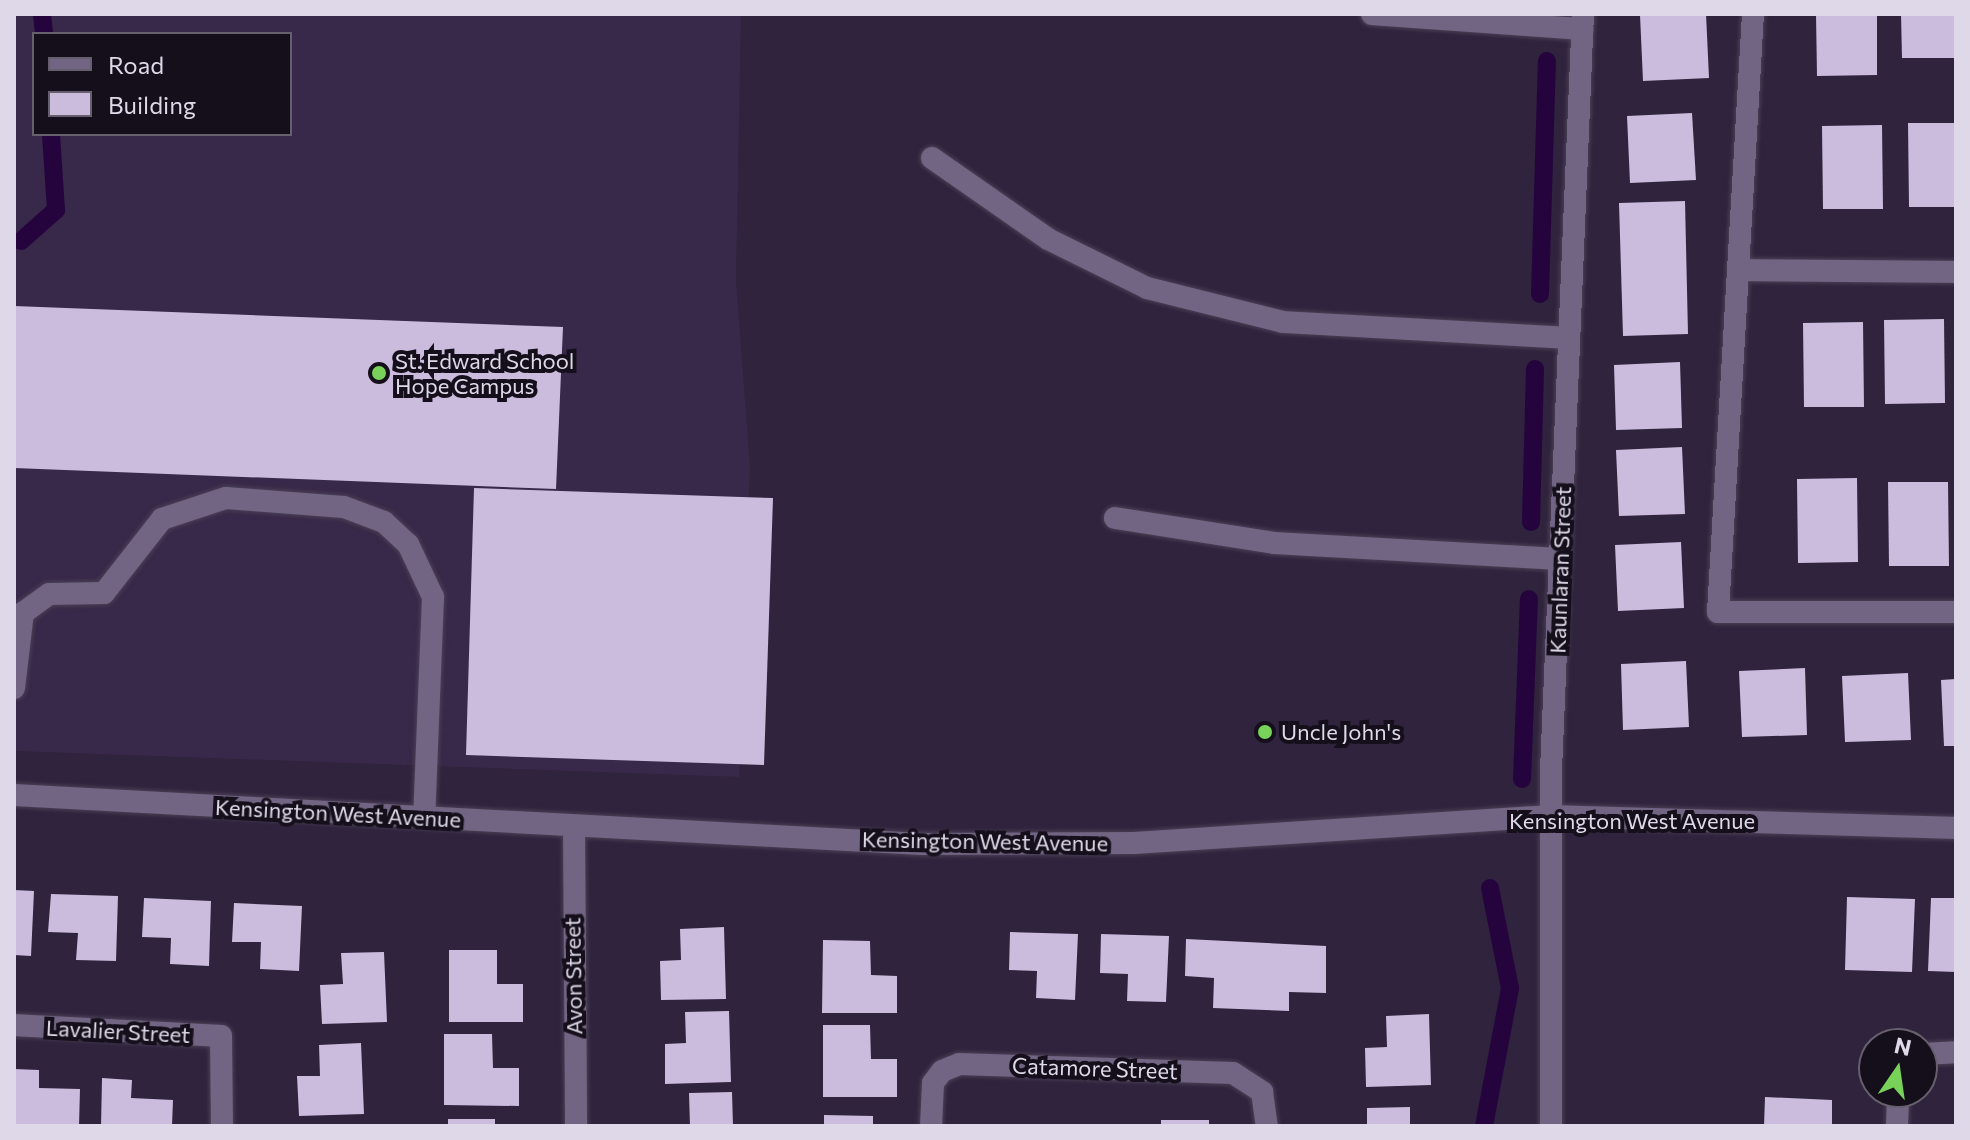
<!DOCTYPE html>
<html>
<head>
<meta charset="utf-8">
<style>
  body { margin:0 }
  #map { position:relative; width:1970px; height:1140px; overflow:hidden; background:#2f233d; font-family:Commissioner,sans-serif }
  div>[style] { position:absolute }
  [style*='--x'] { left:calc(var(--x)*1px); top:calc(var(--y)*1px); width:calc(var(--w)*1px); rotate:calc(var(--a)*1deg) }
  .built>* { inset:0; background:#382849 }
  .stream>* { height:18px; margin:-9px; padding:0 9px; transform-origin:9px; border-radius:9px; background:#25043e }
  .building>* { inset:0; background:#cbbcde }
  .roads { filter:drop-shadow(0 0 2px #4b4056) drop-shadow(0 0 2px #4b4056) }
  .service>* { height:22px; margin:-11px; padding:0 11px; transform-origin:11px; border-radius:11px; background:#726583 }
  .minor>* { height:22px; margin:-11px; padding:0 11px; transform-origin:11px; border-radius:11px; background:#726583 }
  .tertiary>* { height:22px; margin:-11px; padding:0 11px; transform-origin:11px; border-radius:11px; background:#726583 }
  .dots>* { width:22px; height:22px; translate:-50% -50%; box-sizing:border-box; border:4px solid #150f1b; border-radius:50% }
  span { translate:-50% -50%; white-space:nowrap; text-align:center; line-height:1.15; -webkit-text-stroke:8px #150f1b; paint-order:stroke }
  .poi-label { font-size:22px; color:#dfd8e9 }
  .left { translate:0 -50%; text-align:left }
  .street-label { font-size:22px; color:#dfd8e9 }
  .frame { position:absolute; inset:0; border:16px solid #dfd8e9; pointer-events:none }
  .legend { position:absolute; left:32px; top:32px; width:260px; height:104px; box-sizing:border-box; background:#150f1b; border:2px solid #665f6d; margin:0; padding:10px 14px; list-style:none; font-size:24px; color:#dfd8e9 }
  .legend li { display:flex; align-items:center; gap:16px; height:40px }
  .legend b { width:40px; border:2px solid #665f6d }
  .north { position:absolute; left:1858px; top:1028px; width:80px; height:80px; box-sizing:border-box; background:#150f1b; border:2px solid #665f6d; border-radius:50%; rotate:13deg; font-size:22px; font-weight:700; line-height:32px; text-align:center; color:#dfd8e9 }
  .north::after { content:''; display:block; margin:auto; width:28px; height:36px; background:#78d158; clip-path:polygon(50% 0,100% 100%,50% 72%,0 100%) }
</style>
</head>
<body>
<div id="map">
  <div class="built">
    <div style="clip-path:polygon(evenodd,14px 14px,741px 14px,736px 281px,750px 466px,739px 777px,14px 751px,14px 14px,34px 34px,290px 34px,290px 134px,34px 134px,34px 34px)"></div>
  </div>
  <div class="stream">
    <div style="--x:42;--y:14;--w:20;--a:84"></div>
    <div style="--x:21;--y:241;--w:47;--a:-41.5"></div>
    <div style="--x:56;--y:210;--w:76;--a:-93.8"></div>
    <div style="--x:1540;--y:294;--w:233;--a:-88.3"></div>
    <div style="--x:1531;--y:522;--w:153;--a:-88.5"></div>
    <div style="--x:1522;--y:779;--w:180;--a:-87.8"></div>
    <div style="--x:1484;--y:1126;--w:140;--a:-79.3"></div>
    <div style="--x:1510;--y:988;--w:102;--a:-101.3"></div>
  </div>
  <div class="building">
    <div style="clip-path:polygon(1706px 14px,1709px 78px,1643px 81px,1640px 15px)"></div>
    <div style="clip-path:polygon(1816px 14px,1877px 14px,1877px 75px,1817px 76px)"></div>
    <div style="clip-path:polygon(1901px 14px,1956px 14px,1956px 58px,1902px 58px)"></div>
    <div style="clip-path:polygon(1692px 113px,1696px 180px,1630px 183px,1627px 116px)"></div>
    <div style="clip-path:polygon(1908px 123px,1956px 123px,1956px 207px,1909px 207px)"></div>
    <div style="clip-path:polygon(1882px 125px,1883px 209px,1823px 209px,1822px 126px)"></div>
    <div style="clip-path:polygon(1685px 201px,1688px 334px,1623px 336px,1619px 203px)"></div>
    <div style="clip-path:polygon(14px 306px,563px 327px,556px 489px,14px 468px)"></div>
    <div style="clip-path:polygon(1944px 319px,1945px 403px,1885px 404px,1884px 320px)"></div>
    <div style="clip-path:polygon(1863px 322px,1864px 407px,1804px 407px,1803px 323px)"></div>
    <div style="clip-path:polygon(1680px 362px,1682px 428px,1616px 430px,1614px 365px)"></div>
    <div style="clip-path:polygon(1682px 447px,1685px 514px,1619px 516px,1616px 450px)"></div>
    <div style="clip-path:polygon(1857px 478px,1858px 562px,1798px 563px,1797px 479px)"></div>
    <div style="clip-path:polygon(1888px 482px,1948px 482px,1949px 566px,1889px 566px)"></div>
    <div style="clip-path:polygon(474px 488px,773px 498px,764px 765px,466px 755px)"></div>
    <div style="clip-path:polygon(1681px 542px,1684px 608px,1618px 611px,1615px 545px)"></div>
    <div style="clip-path:polygon(1686px 661px,1689px 727px,1623px 730px,1621px 664px)"></div>
    <div style="clip-path:polygon(1805px 668px,1807px 735px,1742px 737px,1739px 671px)"></div>
    <div style="clip-path:polygon(1908px 673px,1911px 740px,1845px 742px,1842px 676px)"></div>
    <div style="clip-path:polygon(1956px 679px,1956px 746px,1944px 746px,1941px 680px)"></div>
    <div style="clip-path:polygon(14px 890px,34px 891px,31px 956px,14px 955px)"></div>
    <div style="clip-path:polygon(51px 894px,118px 896px,116px 961px,76px 960px,78px 933px,48px 932px)"></div>
    <div style="clip-path:polygon(1847px 897px,1915px 899px,1912px 972px,1845px 970px)"></div>
    <div style="clip-path:polygon(144px 898px,211px 901px,209px 966px,170px 964px,171px 938px,142px 937px)"></div>
    <div style="clip-path:polygon(1931px 898px,1956px 898px,1956px 972px,1928px 971px)"></div>
    <div style="clip-path:polygon(234px 903px,302px 906px,299px 971px,260px 969px,261px 942px,232px 942px)"></div>
    <div style="clip-path:polygon(724px 927px,726px 999px,661px 1000px,660px 961px,681px 960px,680px 929px)"></div>
    <div style="clip-path:polygon(1010px 932px,1078px 934px,1075px 1000px,1036px 998px,1037px 971px,1009px 970px)"></div>
    <div style="clip-path:polygon(1101px 934px,1169px 936px,1166px 1002px,1127px 1001px,1128px 974px,1100px 973px)"></div>
    <div style="clip-path:polygon(1186px 939px,1326px 946px,1326px 993px,1289px 992px,1289px 1011px,1213px 1008px,1214px 978px,1185px 976px)"></div>
    <div style="clip-path:polygon(823px 940px,870px 941px,871px 975px,897px 976px,897px 1013px,822px 1013px)"></div>
    <div style="clip-path:polygon(449px 950px,497px 950px,497px 984px,523px 984px,523px 1022px,449px 1022px)"></div>
    <div style="clip-path:polygon(384px 952px,387px 1022px,322px 1024px,320px 985px,343px 984px,341px 953px)"></div>
    <div style="clip-path:polygon(729px 1011px,731px 1082px,665px 1084px,665px 1044px,686px 1043px,685px 1012px)"></div>
    <div style="clip-path:polygon(1429px 1014px,1431px 1085px,1366px 1087px,1365px 1048px,1387px 1047px,1386px 1016px)"></div>
    <div style="clip-path:polygon(823px 1025px,870px 1025px,871px 1059px,897px 1059px,897px 1097px,823px 1097px)"></div>
    <div style="clip-path:polygon(444px 1034px,492px 1034px,493px 1068px,519px 1068px,519px 1106px,444px 1105px)"></div>
    <div style="clip-path:polygon(361px 1043px,364px 1114px,299px 1116px,297px 1076px,320px 1076px,319px 1045px)"></div>
    <div style="clip-path:polygon(14px 1069px,39px 1070px,39px 1088px,80px 1089px,79px 1126px,14px 1126px)"></div>
    <div style="clip-path:polygon(102px 1078px,132px 1080px,131px 1098px,173px 1100px,172px 1126px,101px 1126px)"></div>
    <div style="clip-path:polygon(732px 1092px,733px 1126px,690px 1126px,689px 1093px)"></div>
    <div style="clip-path:polygon(1765px 1097px,1832px 1100px,1832px 1126px,1764px 1126px)"></div>
    <div style="clip-path:polygon(1410px 1107px,1410px 1126px,1367px 1126px,1367px 1108px)"></div>
    <div style="clip-path:polygon(824px 1115px,873px 1116px,873px 1126px,824px 1126px)"></div>
    <div style="clip-path:polygon(448px 1119px,495px 1119px,495px 1126px,448px 1126px)"></div>
    <div style="clip-path:polygon(1161px 1120px,1209px 1120px,1209px 1126px,1161px 1126px)"></div>
  </div>
  <div class="roads">
    <div class="service">
      <div style="--x:14;--y:688;--w:76;--a:-83.2"></div>
      <div style="--x:23;--y:613;--w:32;--a:-36"></div>
      <div style="--x:49;--y:594;--w:55;--a:-1"></div>
      <div style="--x:104;--y:593;--w:94;--a:-51.9"></div>
      <div style="--x:162;--y:519;--w:67;--a:-18.2"></div>
      <div style="--x:226;--y:498;--w:118;--a:4.4"></div>
      <div style="--x:344;--y:507;--w:43;--a:20.6"></div>
      <div style="--x:384;--y:522;--w:33;--a:43"></div>
      <div style="--x:408;--y:544;--w:59;--a:64.7"></div>
      <div style="--x:433;--y:597;--w:220;--a:92.3"></div>
    </div>
    <div class="minor">
      <div style="--x:1372;--y:14;--w:211;--a:4.1"></div>
      <div style="--x:1753;--y:14;--w:599;--a:93.35"></div>
      <div style="--x:1718;--y:612;--w:238;--a:0"></div>
      <div style="--x:932;--y:158;--w:141;--a:34.9"></div>
      <div style="--x:1048;--y:239;--w:110;--a:26.3"></div>
      <div style="--x:1147;--y:288;--w:140;--a:14"></div>
      <div style="--x:1283;--y:322;--w:285;--a:3.2"></div>
      <div style="--x:1738;--y:270;--w:218;--a:0.5"></div>
      <div style="--x:1115;--y:518;--w:161;--a:8.9"></div>
      <div style="--x:1274;--y:543;--w:286;--a:3.2"></div>
      <div style="--x:574;--y:826;--w:300;--a:89.6"></div>
      <div style="--x:14;--y:1025;--w:207;--a:3"></div>
      <div style="--x:221;--y:1036;--w:90;--a:89.4"></div>
      <div style="--x:1922;--y:1054;--w:34;--a:-3"></div>
      <div style="--x:931;--y:1126;--w:43;--a:-87.3"></div>
      <div style="--x:933;--y:1083;--w:15;--a:-53"></div>
      <div style="--x:942;--y:1071;--w:18;--a:-22"></div>
      <div style="--x:959;--y:1064;--w:274;--a:1.9"></div>
      <div style="--x:1233;--y:1073;--w:35;--a:33"></div>
      <div style="--x:1262;--y:1092;--w:34;--a:82"></div>
      <div style="--x:1897;--y:1126;--w:34;--a:-88"></div>
    </div>
    <div class="tertiary">
      <div style="--x:14;--y:795;--w:909;--a:3.09"></div>
      <div style="--x:922;--y:844;--w:212;--a:-0.3"></div>
      <div style="--x:1134;--y:843;--w:418;--a:-3.7"></div>
      <div style="--x:1551;--y:816;--w:405;--a:1.7"></div>
      <div style="--x:1551;--y:1126;--w:356;--a:-90"></div>
      <div style="--x:1551;--y:770;--w:757;--a:-87.58"></div>
    </div>
  </div>
  <div class="dots">
    <div style="left:379px;top:373px;background:#78d158"></div>
    <div style="left:1265px;top:732px;background:#78d158"></div>
  </div>
  <div class="poi-label">
    <span class="left" style="left:395px;top:373px">St. Edward School<br>Hope Campus</span>
    <span class="left" style="left:1281px;top:732px">Uncle John's</span>
  </div>
  <div class="street-label">
    <span style="left:1560px;top:570px;rotate:-88deg">Kaunlaran Street</span>
    <span style="left:338px;top:813px;rotate:3deg">Kensington West Avenue</span>
    <span style="left:1632px;top:821px">Kensington West Avenue</span>
    <span style="left:985px;top:841px;rotate:1deg">Kensington West Avenue</span>
    <span style="left:573px;top:976px;rotate:-91deg">Avon Street</span>
    <span style="left:118px;top:1031px;rotate:3deg">Lavalier Street</span>
    <span style="left:1095px;top:1068px;rotate:2deg">Catamore Street</span>
  </div>
  <div class="frame"></div>
  <ul class="legend">
  <li><b style="height:10px;background:#726583"></b>Road</li>
  <li><b style="height:22px;background:#cbbcde"></b>Building</li>
  </ul>
  <div class="north">N</div>
</div>
</body>
</html>
